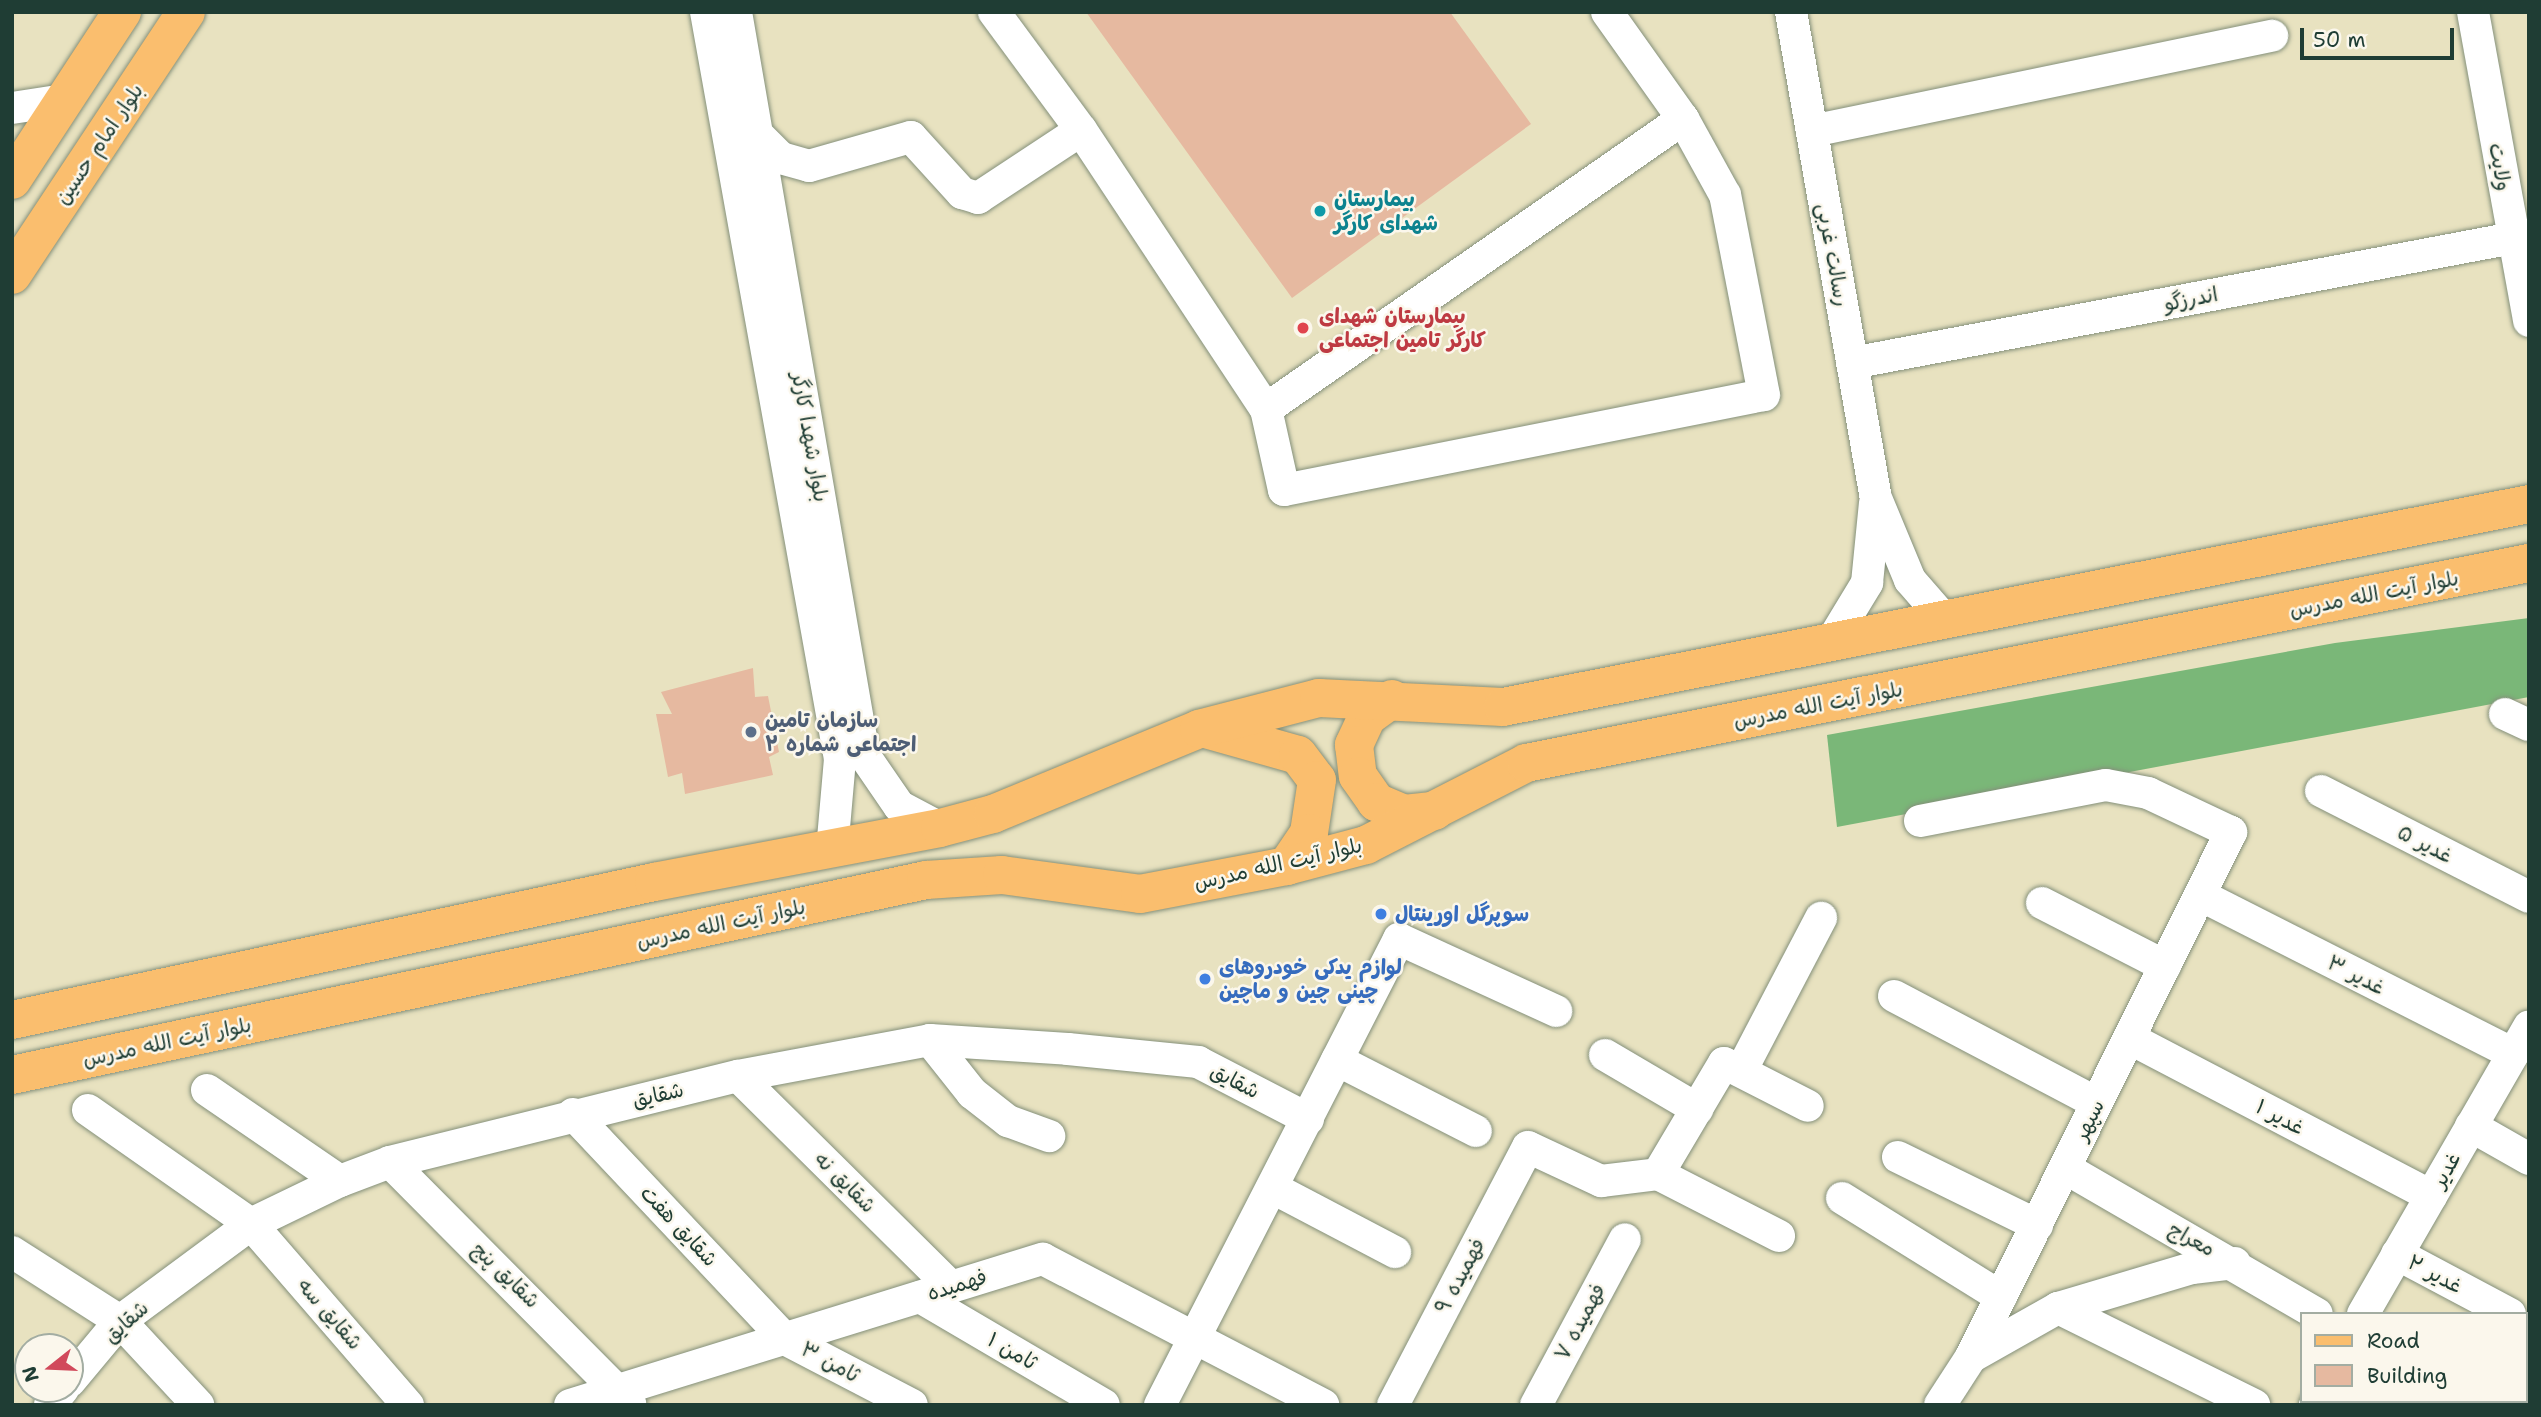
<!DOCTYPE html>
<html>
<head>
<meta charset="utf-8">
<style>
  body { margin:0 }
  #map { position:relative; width:2541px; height:1417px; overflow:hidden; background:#e8e2c0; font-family:"Shantell Sans","Playpen Sans Arabic",sans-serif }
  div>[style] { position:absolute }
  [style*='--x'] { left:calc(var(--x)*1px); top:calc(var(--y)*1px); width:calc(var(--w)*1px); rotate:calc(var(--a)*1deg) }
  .forest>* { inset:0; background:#7ab778 }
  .building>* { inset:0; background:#e6b9a0 }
  .roads { filter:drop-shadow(0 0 2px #84907a) drop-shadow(0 0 2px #84907a) }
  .minor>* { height:32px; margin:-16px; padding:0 16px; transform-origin:16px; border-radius:16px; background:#fff }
  .major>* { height:38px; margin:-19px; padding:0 19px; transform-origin:19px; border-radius:19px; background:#fabe6e }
  .dots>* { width:19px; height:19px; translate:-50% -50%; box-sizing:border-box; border:4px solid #fbf7ec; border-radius:50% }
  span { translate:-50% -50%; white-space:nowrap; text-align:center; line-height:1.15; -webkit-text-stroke:5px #fbf7ec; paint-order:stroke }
  .street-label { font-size:21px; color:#1f3d34 }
  .culture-label { font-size:21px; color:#0d838f; font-weight:700 }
  .left { translate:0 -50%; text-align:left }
  .health-label { font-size:21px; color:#be3a42; font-weight:700 }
  .service-label { font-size:21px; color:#4e5e75; font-weight:700 }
  .shop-label { font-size:21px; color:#366cbe; font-weight:700 }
  .frame { position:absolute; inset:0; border:14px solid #1f3d34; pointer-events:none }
  .legend { position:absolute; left:2300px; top:1312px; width:228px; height:91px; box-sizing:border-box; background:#fbf7ec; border:2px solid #a3ada2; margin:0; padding:9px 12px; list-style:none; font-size:21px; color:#1f3d34 }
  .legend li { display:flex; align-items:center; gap:14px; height:35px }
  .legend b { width:35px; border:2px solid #a3ada2 }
  .north { position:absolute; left:14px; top:1333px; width:70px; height:70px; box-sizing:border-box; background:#fbf7ec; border:2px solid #a3ada2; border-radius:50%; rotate:252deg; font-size:19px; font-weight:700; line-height:28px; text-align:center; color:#1f3d34 }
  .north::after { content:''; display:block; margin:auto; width:24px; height:32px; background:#d1495b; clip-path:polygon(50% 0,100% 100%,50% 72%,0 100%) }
  .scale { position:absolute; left:2300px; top:28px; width:154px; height:32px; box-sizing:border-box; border:4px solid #1f3d34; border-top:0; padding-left:9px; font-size:21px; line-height:24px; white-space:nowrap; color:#1f3d34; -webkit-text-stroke:5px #fbf7ec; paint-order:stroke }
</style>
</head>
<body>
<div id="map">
  <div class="forest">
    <div style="clip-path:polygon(2529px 618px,2529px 697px,1837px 827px,1827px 735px,2335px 643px)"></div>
  </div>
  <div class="building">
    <div style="clip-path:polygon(1086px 12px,1450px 12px,1531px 124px,1292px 298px)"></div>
    <div style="clip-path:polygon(753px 668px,755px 697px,768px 696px,779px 752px,769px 757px,773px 775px,685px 794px,682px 773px,668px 777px,656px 714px,672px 714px,661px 692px)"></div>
  </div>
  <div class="roads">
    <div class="minor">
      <div style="--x:706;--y:12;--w:759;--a:79.83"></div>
      <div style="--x:840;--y:759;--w:91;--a:95"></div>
      <div style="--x:736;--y:12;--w:754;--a:80.23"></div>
      <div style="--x:864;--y:755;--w:62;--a:55.5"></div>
      <div style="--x:899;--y:806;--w:47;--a:28.2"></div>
      <div style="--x:1791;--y:12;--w:493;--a:80.1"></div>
      <div style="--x:1876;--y:498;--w:89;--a:67.5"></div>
      <div style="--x:1910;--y:580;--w:52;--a:48.9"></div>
      <div style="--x:2473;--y:12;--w:314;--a:79.7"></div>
      <div style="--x:12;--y:108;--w:54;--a:-8.6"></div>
      <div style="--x:1081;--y:130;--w:335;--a:56.5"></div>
      <div style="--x:1266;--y:409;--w:83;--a:77.5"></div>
      <div style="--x:1284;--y:490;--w:489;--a:-11.2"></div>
      <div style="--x:1764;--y:395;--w:204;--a:-101"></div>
      <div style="--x:1725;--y:195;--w:87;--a:-118.9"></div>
      <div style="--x:1683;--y:119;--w:131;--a:-125.4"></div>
      <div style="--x:1812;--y:131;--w:470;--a:-11.7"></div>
      <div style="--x:758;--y:135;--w:33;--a:45"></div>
      <div style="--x:781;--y:158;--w:29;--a:16"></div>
      <div style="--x:809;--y:166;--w:106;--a:-15.9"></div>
      <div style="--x:911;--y:137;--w:76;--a:47.7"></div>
      <div style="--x:962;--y:193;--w:17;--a:17"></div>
      <div style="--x:978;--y:198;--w:123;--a:-33.4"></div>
      <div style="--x:1081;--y:130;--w:147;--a:-126.4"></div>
      <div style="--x:1852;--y:363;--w:689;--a:-10.71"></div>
      <div style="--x:1266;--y:409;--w:508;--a:-34.82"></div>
      <div style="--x:1833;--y:639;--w:66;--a:-58.7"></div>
      <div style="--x:1867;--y:583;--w:80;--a:-84.3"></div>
      <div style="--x:2505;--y:714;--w:26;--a:25"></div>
      <div style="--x:2321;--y:791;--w:233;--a:27"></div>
      <div style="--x:1920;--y:821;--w:189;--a:-11"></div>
      <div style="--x:2106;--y:785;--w:43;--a:10.8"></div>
      <div style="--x:2148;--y:793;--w:92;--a:25.2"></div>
      <div style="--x:2231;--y:832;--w:586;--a:116.35"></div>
      <div style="--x:1971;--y:1357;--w:57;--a:122.9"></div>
      <div style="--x:2200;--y:895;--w:351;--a:26.9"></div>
      <div style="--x:2042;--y:903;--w:138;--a:27.1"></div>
      <div style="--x:1894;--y:996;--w:229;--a:27.8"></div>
      <div style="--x:2129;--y:1038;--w:341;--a:27.6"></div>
      <div style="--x:930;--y:1040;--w:68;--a:51.6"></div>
      <div style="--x:972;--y:1093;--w:46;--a:37.9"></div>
      <div style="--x:1008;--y:1121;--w:44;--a:20.1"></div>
      <div style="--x:1605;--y:1055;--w:107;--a:30.4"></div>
      <div style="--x:1337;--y:1060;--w:156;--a:27.1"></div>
      <div style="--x:1741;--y:1071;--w:173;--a:-62.4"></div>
      <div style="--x:738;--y:1076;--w:300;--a:44.7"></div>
      <div style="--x:207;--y:1090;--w:161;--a:34.4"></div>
      <div style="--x:88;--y:1110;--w:199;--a:35"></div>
      <div style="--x:251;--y:1224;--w:240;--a:49.1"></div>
      <div style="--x:573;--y:1114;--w:309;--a:46.7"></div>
      <div style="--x:785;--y:1339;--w:143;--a:27.5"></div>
      <div style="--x:2471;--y:1126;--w:67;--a:29.6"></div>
      <div style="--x:1898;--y:1157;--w:155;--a:26.1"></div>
      <div style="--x:390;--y:1162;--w:341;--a:45.2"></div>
      <div style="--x:2065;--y:1168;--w:291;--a:30.1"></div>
      <div style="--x:1658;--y:1174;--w:129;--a:-59.3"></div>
      <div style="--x:1724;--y:1063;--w:94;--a:27.1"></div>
      <div style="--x:1273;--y:1188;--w:138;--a:27.7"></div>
      <div style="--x:1842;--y:1198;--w:187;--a:31.9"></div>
      <div style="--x:12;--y:1252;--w:128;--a:32.6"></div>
      <div style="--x:120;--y:1321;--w:115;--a:47.1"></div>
      <div style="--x:2397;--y:1254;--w:128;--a:28"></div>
      <div style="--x:920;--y:1297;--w:213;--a:30.4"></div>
      <div style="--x:2058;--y:1308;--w:219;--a:26.3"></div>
      <div style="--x:2363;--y:1314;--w:332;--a:-60"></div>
      <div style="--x:1971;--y:1357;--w:100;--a:-29.4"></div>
      <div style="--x:2058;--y:1308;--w:140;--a:-16.6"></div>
      <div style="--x:2192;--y:1268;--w:43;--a:-6.6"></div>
      <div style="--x:70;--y:1381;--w:78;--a:-50.2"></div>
      <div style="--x:120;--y:1321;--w:163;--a:-36.5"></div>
      <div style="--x:251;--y:1224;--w:99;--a:-25.8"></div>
      <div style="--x:340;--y:1181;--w:53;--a:-20.8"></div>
      <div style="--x:390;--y:1162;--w:358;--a:-13.9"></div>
      <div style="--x:738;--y:1076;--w:195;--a:-10.6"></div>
      <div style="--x:930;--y:1040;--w:138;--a:3.7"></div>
      <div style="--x:1068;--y:1049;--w:131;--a:5.7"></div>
      <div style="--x:1198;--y:1062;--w:124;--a:27.4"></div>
      <div style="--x:2485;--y:1401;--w:8;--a:30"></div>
      <div style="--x:50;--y:1405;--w:21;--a:-51"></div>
      <div style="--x:570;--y:1405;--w:495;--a:-17.2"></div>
      <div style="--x:1043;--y:1259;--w:316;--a:27.5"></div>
      <div style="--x:1160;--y:1405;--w:524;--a:-62.85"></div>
      <div style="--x:1399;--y:939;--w:173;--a:24.6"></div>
      <div style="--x:1393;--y:1405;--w:291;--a:-62.4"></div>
      <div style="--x:1528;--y:1147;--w:81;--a:25"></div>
      <div style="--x:1601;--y:1181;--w:57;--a:-7"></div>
      <div style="--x:1658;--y:1174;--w:136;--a:27.1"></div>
      <div style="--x:1536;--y:1405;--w:188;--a:-61.8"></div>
      <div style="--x:2315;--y:1405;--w:4;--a:-63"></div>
    </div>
    <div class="major">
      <div style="--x:12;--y:180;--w:201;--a:-56.8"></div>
      <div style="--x:12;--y:275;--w:315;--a:-56.5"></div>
      <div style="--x:1392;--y:699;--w:31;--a:144"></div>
      <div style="--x:1367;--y:717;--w:31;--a:115"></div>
      <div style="--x:1354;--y:745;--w:31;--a:83"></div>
      <div style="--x:1358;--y:776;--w:32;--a:55"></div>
      <div style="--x:1376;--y:802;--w:30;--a:23"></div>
      <div style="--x:1404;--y:814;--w:31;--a:-6"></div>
      <div style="--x:1209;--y:730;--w:92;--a:15.7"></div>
      <div style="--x:1298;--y:755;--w:31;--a:53"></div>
      <div style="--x:1317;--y:780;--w:54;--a:98.6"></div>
      <div style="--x:1309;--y:833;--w:40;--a:124"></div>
      <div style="--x:12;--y:1020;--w:657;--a:-12.13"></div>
      <div style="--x:654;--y:882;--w:291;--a:-10.7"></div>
      <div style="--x:940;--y:828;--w:55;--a:-14.8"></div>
      <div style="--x:993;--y:814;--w:223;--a:-22.4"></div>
      <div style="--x:1199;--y:729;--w:124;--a:-14.5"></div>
      <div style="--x:1319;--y:698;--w:184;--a:2.8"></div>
      <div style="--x:1503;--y:707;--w:1046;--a:-11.19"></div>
      <div style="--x:12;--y:1075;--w:935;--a:-12.04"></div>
      <div style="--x:926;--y:880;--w:76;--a:-3.8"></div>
      <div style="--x:1002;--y:875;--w:139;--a:7.8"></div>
      <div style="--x:1140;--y:894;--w:150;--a:-10.8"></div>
      <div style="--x:1287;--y:866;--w:82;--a:-14.9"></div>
      <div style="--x:1366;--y:845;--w:180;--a:-27.1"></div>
      <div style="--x:1526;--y:763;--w:1023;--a:-11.28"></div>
    </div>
  </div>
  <div class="dots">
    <div style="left:1320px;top:211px;background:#0f9aa8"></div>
    <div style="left:1303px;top:328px;background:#e0444e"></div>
    <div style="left:751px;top:732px;background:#5c6f8a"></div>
    <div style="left:1381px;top:914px;background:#3f7fe0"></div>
    <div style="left:1205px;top:979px;background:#3f7fe0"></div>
  </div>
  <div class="street-label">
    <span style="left:99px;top:144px;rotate:-56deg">بلوار امام حسین</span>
    <span style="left:2500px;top:167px;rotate:80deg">ولایت</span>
    <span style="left:1833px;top:255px;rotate:80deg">رسالت غربی</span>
    <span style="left:2191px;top:299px;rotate:-11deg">اندرزگو</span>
    <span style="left:810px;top:437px;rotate:80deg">بلوار شهدا کارگر</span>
    <span style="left:2374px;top:594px;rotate:-11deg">بلوار آیت الله مدرس</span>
    <span style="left:1818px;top:705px;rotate:-11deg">بلوار آیت الله مدرس</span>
    <span style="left:2425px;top:844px;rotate:27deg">غدیر ۵</span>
    <span style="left:1278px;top:864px;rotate:-13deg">بلوار آیت الله مدرس</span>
    <span style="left:721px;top:924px;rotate:-12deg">بلوار آیت الله مدرس</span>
    <span style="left:2356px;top:975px;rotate:27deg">غدیر ۳</span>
    <span style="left:167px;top:1042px;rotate:-12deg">بلوار آیت الله مدرس</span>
    <span style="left:1235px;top:1081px;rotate:27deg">شقایق</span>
    <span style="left:658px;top:1095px;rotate:-13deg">شقایق</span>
    <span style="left:2280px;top:1117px;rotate:28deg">غدیر ۱</span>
    <span style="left:2089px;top:1120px;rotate:-64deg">سپهر</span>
    <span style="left:2446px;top:1170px;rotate:-60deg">غدیر</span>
    <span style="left:845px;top:1182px;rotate:45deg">شقایق نه</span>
    <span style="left:679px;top:1226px;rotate:47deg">شقایق هفت</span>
    <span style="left:2192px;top:1239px;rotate:29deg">معراج</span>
    <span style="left:2435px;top:1274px;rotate:28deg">غدیر ۲</span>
    <span style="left:506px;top:1275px;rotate:44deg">شقایق پنج</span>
    <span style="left:1460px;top:1276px;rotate:-62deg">فهمیده ۹</span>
    <span style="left:957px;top:1285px;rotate:-17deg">فهمیده</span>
    <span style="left:330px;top:1314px;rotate:49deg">شقایق سه</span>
    <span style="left:126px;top:1322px;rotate:-42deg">شقایق</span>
    <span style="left:1580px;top:1322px;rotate:-62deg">فهمیده ۷</span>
    <span style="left:1012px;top:1351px;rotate:30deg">ثامن ۱</span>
    <span style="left:830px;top:1362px;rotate:28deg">ثامن ۳</span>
  </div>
  <div class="culture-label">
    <span class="left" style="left:1334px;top:211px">بیمارستان<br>شهدای کارگر</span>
  </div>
  <div class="health-label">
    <span class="left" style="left:1319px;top:328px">بیمارستان شهدای<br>کارگر تامین اجتماعی</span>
  </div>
  <div class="service-label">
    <span class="left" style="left:765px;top:732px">سازمان تامین<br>اجتماعی شماره ۲</span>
  </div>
  <div class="shop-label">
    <span class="left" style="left:1395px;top:914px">سوپرگل اورینتال</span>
    <span class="left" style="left:1219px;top:979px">لوازم یدکی خودروهای<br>چینی چین و ماچین</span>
  </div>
  <div class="frame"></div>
  <ul class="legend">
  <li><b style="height:9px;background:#fabe6e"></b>Road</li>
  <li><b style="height:19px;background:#e6b9a0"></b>Building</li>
  </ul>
  <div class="north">N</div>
  <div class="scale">50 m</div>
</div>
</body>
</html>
